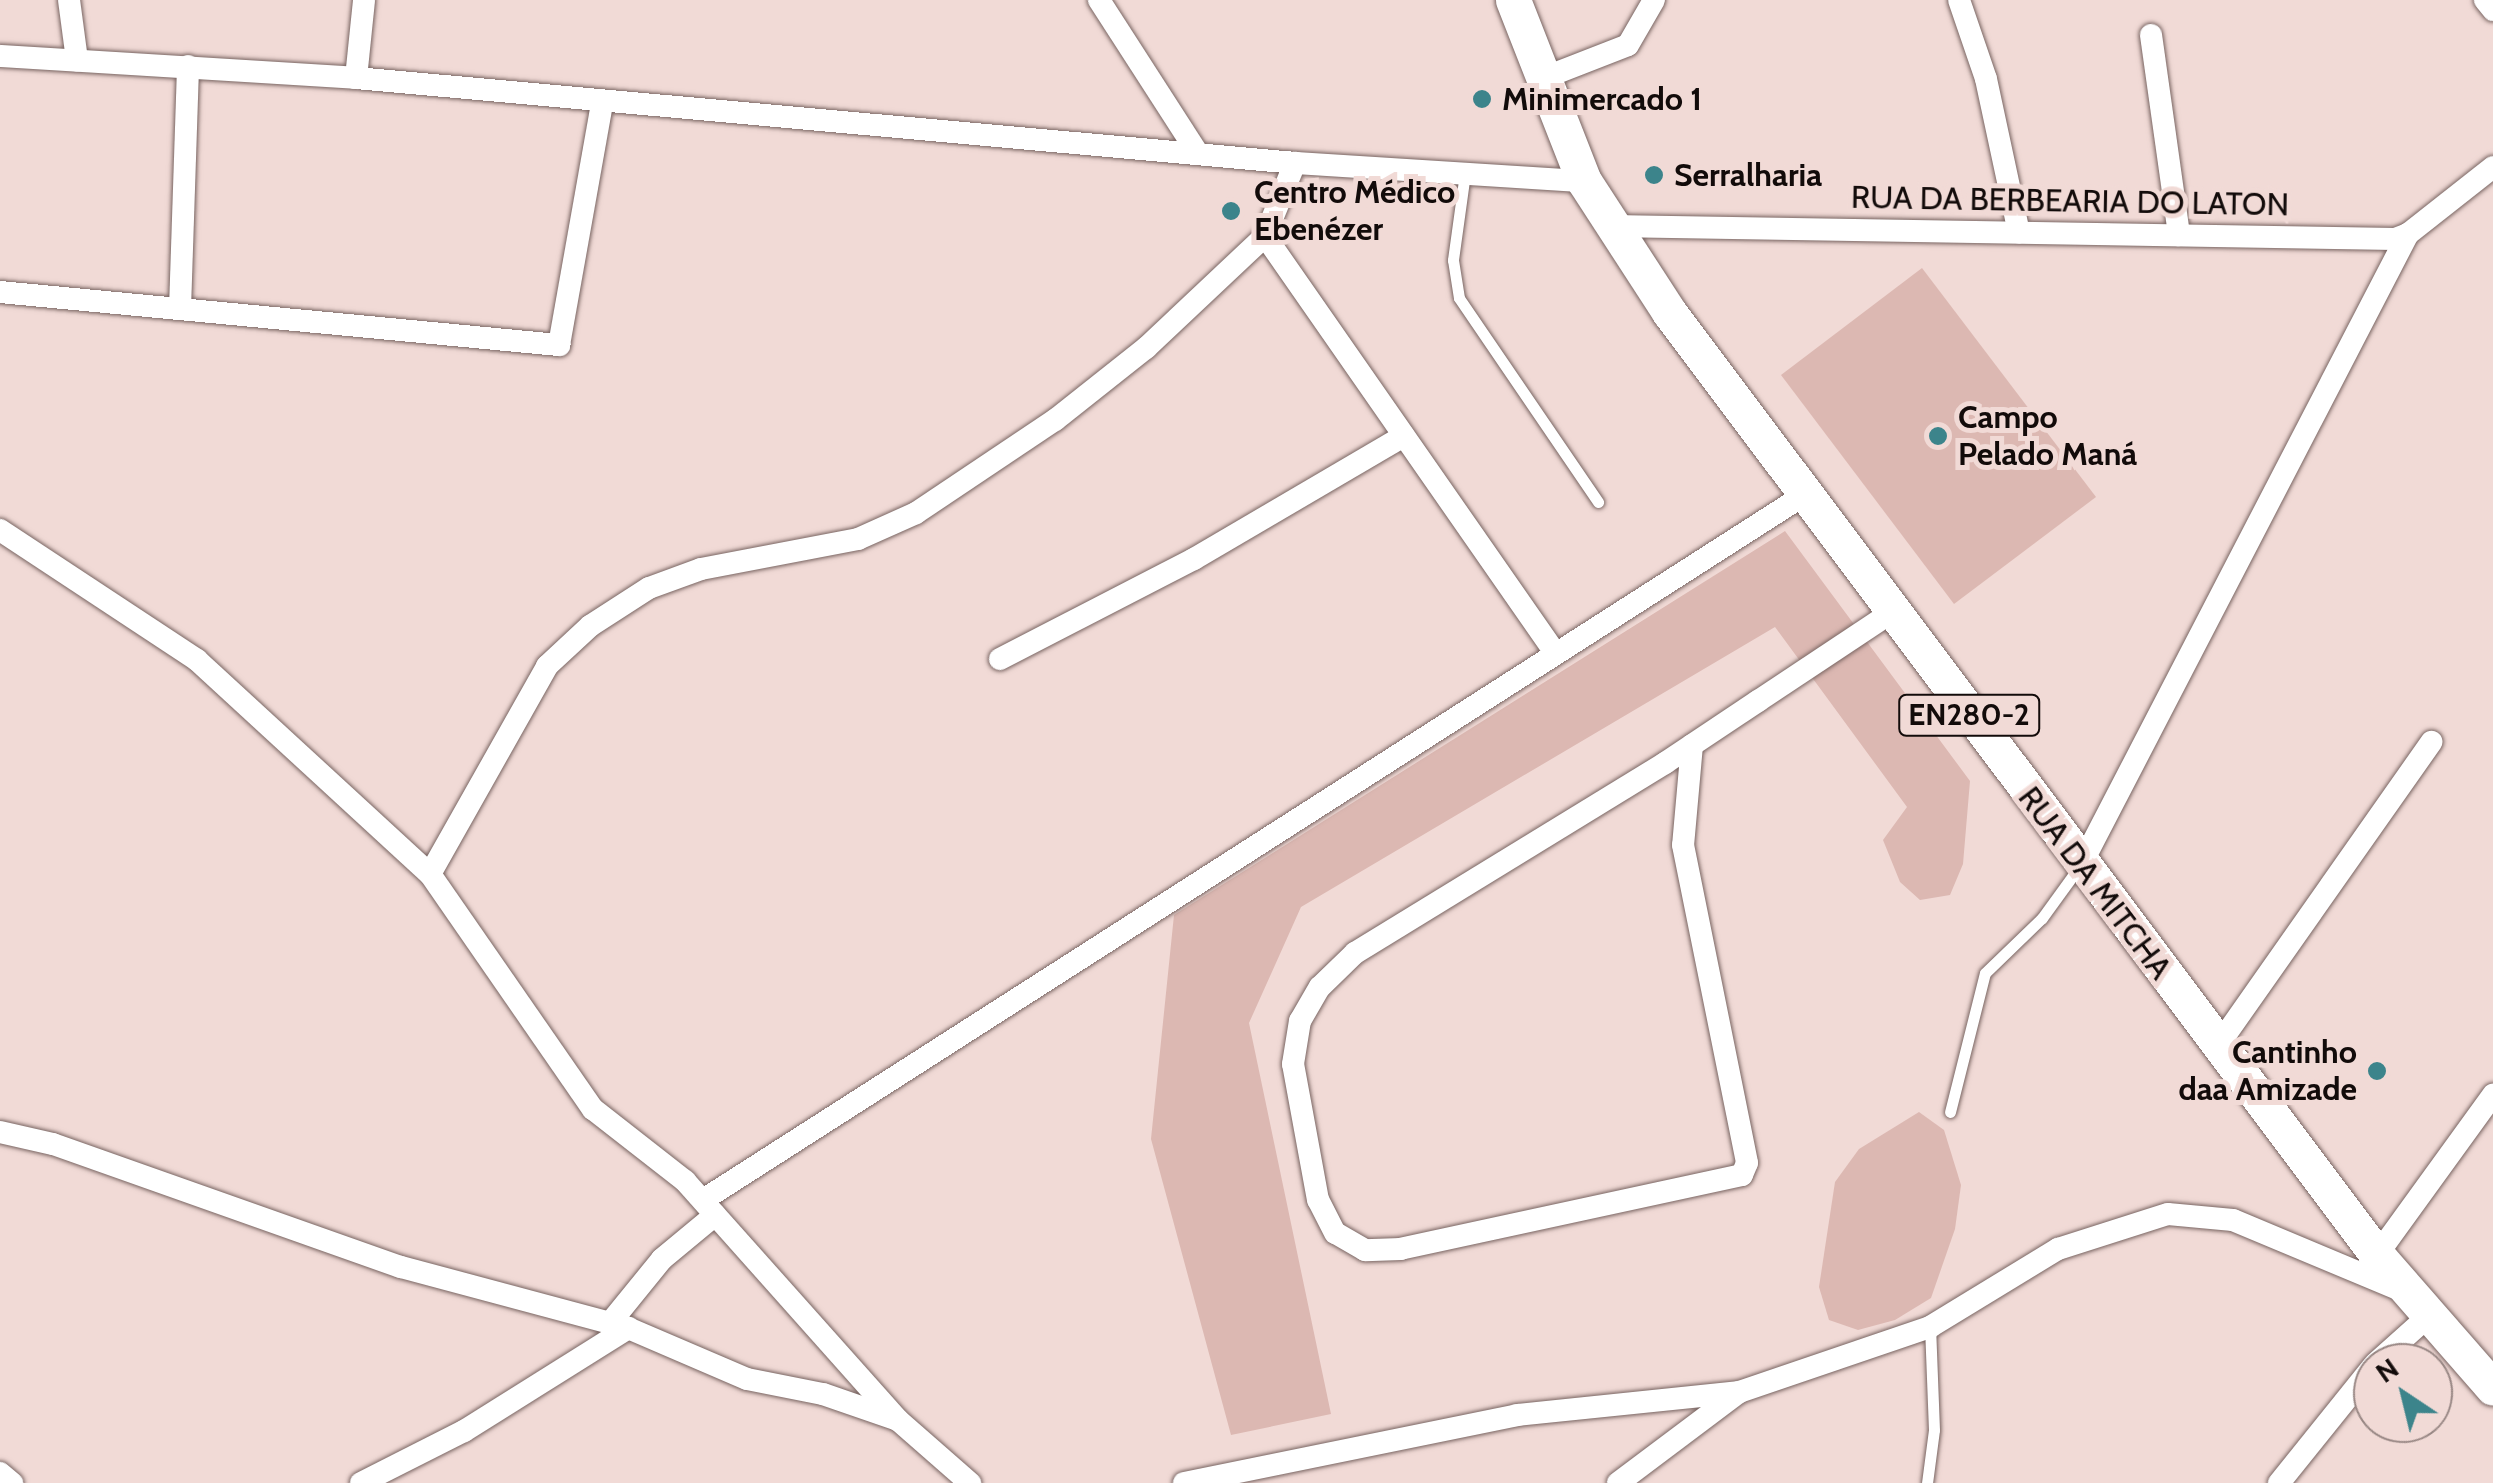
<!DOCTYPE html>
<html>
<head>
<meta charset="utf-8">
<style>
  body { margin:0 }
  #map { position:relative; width:2493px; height:1483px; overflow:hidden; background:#f1dad6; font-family:Cabin,sans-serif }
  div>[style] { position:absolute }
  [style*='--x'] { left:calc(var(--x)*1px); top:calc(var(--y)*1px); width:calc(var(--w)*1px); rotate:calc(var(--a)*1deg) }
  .green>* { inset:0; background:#dcb8b2 }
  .roads { filter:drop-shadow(0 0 2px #786461) drop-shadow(0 0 2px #786461) }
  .service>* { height:11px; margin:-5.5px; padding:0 5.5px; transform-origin:5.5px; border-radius:5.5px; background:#fff }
  .minor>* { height:22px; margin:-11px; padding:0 11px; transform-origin:11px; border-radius:11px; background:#fff }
  .primary>* { height:35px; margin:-17.5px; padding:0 17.5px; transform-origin:17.5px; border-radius:17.5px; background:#fff }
  .dots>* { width:28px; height:28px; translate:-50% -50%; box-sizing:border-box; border:5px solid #f1dad6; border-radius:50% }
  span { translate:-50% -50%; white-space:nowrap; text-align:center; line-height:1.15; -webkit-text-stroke:10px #f1dad6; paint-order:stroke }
  .shield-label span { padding:2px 8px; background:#f1dad6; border:2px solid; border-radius:8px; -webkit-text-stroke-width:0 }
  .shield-label { font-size:30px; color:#120b0a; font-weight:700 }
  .poi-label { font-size:32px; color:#120b0a; font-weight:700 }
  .left { translate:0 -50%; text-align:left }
  .right { translate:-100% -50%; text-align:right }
  .street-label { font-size:32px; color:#120b0a }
  .north { position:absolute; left:2353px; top:1343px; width:100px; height:100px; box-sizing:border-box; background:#f1dad6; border:2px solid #988784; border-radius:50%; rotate:325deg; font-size:28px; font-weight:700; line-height:40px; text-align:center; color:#120b0a }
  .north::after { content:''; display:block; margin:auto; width:35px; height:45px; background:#3c848b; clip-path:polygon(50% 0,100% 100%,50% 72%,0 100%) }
</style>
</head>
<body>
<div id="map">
  <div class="green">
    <div style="clip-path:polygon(1922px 268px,2096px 497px,1954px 604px,1781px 375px)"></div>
    <div style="clip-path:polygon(1785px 531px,1970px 781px,1963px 864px,1950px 895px,1920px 900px,1900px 882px,1883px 840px,1907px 807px,1775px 627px,1301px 907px,1249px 1023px,1331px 1414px,1231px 1435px,1151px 1139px,1174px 915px)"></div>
    <div style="clip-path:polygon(1919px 1112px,1944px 1130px,1961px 1185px,1955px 1229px,1931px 1298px,1895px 1320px,1858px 1330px,1829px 1320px,1819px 1287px,1835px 1182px,1859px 1149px)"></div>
  </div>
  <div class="roads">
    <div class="service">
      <div style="--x:1465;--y:173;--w:88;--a:97.9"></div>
      <div style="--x:1453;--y:260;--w:38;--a:81"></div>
      <div style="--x:1459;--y:298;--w:247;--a:55.7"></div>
      <div style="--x:1950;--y:1112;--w:143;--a:-75.9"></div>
      <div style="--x:1985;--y:973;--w:79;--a:-44"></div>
      <div style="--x:2042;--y:918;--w:63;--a:-54"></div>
      <div style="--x:1927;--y:1483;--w:53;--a:-82.5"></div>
      <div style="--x:1934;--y:1430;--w:102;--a:-92.2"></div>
    </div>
    <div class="minor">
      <div style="--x:69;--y:0;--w:61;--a:82.4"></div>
      <div style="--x:1099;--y:0;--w:181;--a:57.2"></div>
      <div style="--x:1959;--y:0;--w:83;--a:71.1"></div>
      <div style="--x:1986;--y:79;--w:157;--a:77.9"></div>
      <div style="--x:2485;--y:0;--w:13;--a:51"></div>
      <div style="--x:2151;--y:35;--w:202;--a:82"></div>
      <div style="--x:0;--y:56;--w:357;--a:3.5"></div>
      <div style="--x:356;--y:78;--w:943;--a:5.17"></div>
      <div style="--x:1295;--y:163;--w:290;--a:3.6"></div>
      <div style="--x:356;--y:78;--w:78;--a:-84.1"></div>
      <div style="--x:1541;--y:79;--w:93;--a:-21.3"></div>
      <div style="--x:1628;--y:45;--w:52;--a:-60"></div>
      <div style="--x:1611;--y:226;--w:784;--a:0.95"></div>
      <div style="--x:2395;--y:239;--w:14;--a:-21"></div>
      <div style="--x:1265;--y:236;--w:509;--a:55.16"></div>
      <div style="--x:0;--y:292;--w:562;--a:5.42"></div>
      <div style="--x:559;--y:345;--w:246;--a:-79.9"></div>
      <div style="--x:180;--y:309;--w:243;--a:-88.1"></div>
      <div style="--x:0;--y:530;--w:236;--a:33.4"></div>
      <div style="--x:197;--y:660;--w:316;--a:42.6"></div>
      <div style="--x:430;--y:874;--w:286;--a:55.3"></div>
      <div style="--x:593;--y:1109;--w:117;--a:38"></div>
      <div style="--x:685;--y:1181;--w:320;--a:48.3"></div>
      <div style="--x:1000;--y:659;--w:218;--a:-27.3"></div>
      <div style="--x:1194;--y:559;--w:243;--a:-30.4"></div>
      <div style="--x:1692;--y:745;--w:100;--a:95.1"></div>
      <div style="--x:1683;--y:845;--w:324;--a:78.6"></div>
      <div style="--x:1747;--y:1163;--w:13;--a:113"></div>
      <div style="--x:1742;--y:1175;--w:349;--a:167.8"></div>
      <div style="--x:1401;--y:1249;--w:36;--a:178"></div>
      <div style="--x:1365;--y:1250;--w:34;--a:-150"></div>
      <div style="--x:1335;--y:1233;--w:37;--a:-117"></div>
      <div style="--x:1318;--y:1200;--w:138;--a:-100.4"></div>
      <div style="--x:1293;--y:1064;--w:44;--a:-80.8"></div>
      <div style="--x:1300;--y:1021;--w:39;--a:-60"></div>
      <div style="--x:1320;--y:987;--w:49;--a:-44.2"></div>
      <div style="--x:1355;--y:953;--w:364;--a:-31.5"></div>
      <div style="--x:1665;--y:763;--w:112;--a:-33.7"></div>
      <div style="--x:1758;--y:701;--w:161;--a:-33.6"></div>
      <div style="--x:2081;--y:865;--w:711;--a:-62.61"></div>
      <div style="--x:2408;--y:234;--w:108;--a:-38.2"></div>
      <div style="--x:430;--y:874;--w:239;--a:-60.6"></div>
      <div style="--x:547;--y:666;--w:59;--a:-42.9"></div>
      <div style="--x:590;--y:626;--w:70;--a:-32.8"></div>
      <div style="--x:649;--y:588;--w:55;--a:-20.1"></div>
      <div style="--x:701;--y:569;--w:160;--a:-10.8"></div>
      <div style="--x:858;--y:539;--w:64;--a:-24.1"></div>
      <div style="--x:916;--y:513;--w:167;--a:-33.8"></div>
      <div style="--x:1055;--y:420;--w:116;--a:-38.4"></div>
      <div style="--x:1146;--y:348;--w:163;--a:-43.3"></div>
      <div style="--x:1265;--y:236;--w:79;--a:-67.7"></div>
      <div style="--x:2217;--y:1047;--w:373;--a:-54.9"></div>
      <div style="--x:0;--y:1132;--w:54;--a:12.8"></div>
      <div style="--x:53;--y:1144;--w:369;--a:19.5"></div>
      <div style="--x:401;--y:1267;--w:235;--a:15"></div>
      <div style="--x:628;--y:1328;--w:129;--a:23.2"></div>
      <div style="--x:747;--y:1379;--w:77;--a:11.2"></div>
      <div style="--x:823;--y:1394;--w:79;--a:19.1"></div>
      <div style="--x:898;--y:1420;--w:96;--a:41.2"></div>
      <div style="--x:703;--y:1200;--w:1307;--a:-32.63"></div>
      <div style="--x:2377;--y:1255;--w:198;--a:-54.1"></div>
      <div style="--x:610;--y:1323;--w:82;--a:-50.9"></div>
      <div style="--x:662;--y:1259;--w:69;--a:-39.7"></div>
      <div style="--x:2376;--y:1363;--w:75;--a:-41.8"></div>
      <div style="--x:0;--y:1473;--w:16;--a:40"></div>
      <div style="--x:361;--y:1483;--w:115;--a:-26.8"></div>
      <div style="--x:464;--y:1431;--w:194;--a:-32.1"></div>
      <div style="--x:1184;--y:1483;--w:340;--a:-11.5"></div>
      <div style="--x:1517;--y:1415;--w:223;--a:-5.9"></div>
      <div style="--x:1739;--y:1392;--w:202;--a:-18.8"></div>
      <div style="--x:1930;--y:1327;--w:150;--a:-31.4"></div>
      <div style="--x:2058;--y:1249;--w:115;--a:-17.7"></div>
      <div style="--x:2168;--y:1214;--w:65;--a:5.3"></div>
      <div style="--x:2233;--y:1220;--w:181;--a:22.7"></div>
      <div style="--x:1618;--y:1483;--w:151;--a:-36.9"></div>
      <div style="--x:2279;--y:1483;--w:150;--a:-51.2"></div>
    </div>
    <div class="primary">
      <div style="--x:1513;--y:0;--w:194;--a:68.6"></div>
      <div style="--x:1584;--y:181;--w:156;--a:57"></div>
      <div style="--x:1669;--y:312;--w:1179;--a:53.1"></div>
      <div style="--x:2377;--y:1255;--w:176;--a:48.9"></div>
    </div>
  </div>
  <div class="dots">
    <div style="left:1482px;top:99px;background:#3c848b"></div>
    <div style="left:1654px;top:175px;background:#3c848b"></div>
    <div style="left:1231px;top:211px;background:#3c848b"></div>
    <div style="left:1938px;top:436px;background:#3c848b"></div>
    <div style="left:2377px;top:1071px;background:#3c848b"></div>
  </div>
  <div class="shield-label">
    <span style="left:1969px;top:715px">EN280-2</span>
  </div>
  <div class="poi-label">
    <span class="left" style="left:1502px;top:99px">Minimercado 1</span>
    <span class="left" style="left:1674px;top:175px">Serralharia</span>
    <span class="left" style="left:1254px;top:211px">Centro Médico<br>Ebenézer</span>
    <span class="left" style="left:1958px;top:436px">Campo<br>Pelado Maná</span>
    <span class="right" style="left:2357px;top:1071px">Cantinho<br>daa Amizade</span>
  </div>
  <div class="street-label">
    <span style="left:2070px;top:201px;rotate:1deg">RUA DA BERBEARIA DO LATON</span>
    <span style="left:2095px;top:883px;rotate:53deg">RUA DA MITCHA</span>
  </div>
  <div class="north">N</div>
</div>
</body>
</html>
